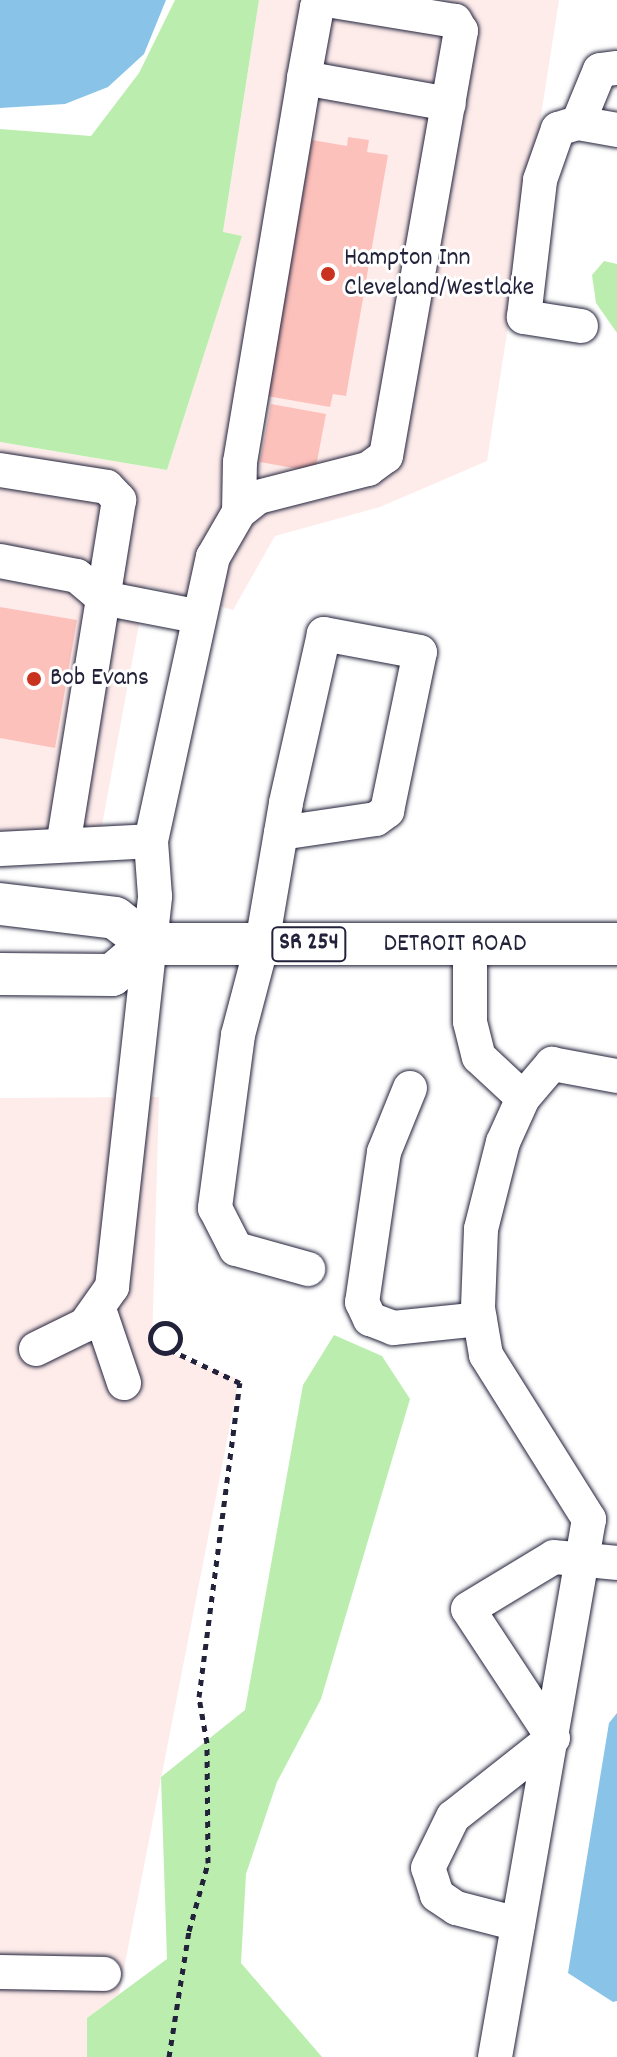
<!DOCTYPE html>
<html>
<head>
<meta charset="utf-8">
<style>
  body { margin:0 }
  #map { position:relative; width:617px; height:2057px; overflow:hidden; background:#fff; font-family:Dekko,sans-serif }
  div>[style] { position:absolute }
  [style*='--x'] { left:calc(var(--x)*1px); top:calc(var(--y)*1px); width:calc(var(--w)*1px); rotate:calc(var(--a)*1deg) }
  .built>* { inset:0; background:#feeceb }
  .green>* { inset:0; background:#bbeeae }
  .water>* { inset:0; background:#89c3e8 }
  .building>* { inset:0; background:#fdc1bc }
  .path>* { height:5px; margin-top:-2.5px; transform-origin:0; background:repeating-linear-gradient(90deg,#22223b 0 6px,transparent 0 12px) }
  .path>.ring { margin:-2.5px; padding:0; box-sizing:content-box; background:none; border:5px solid #22223b; border-radius:50% }
  .roads { filter:drop-shadow(0 0 2px #22223b) drop-shadow(0 0 2px #22223b) }
  .minor>* { height:34px; margin:-17px; padding:0 17px; transform-origin:17px; border-radius:17px; background:#fff }
  .major>* { height:42px; margin:-21px; padding:0 21px; transform-origin:21px; border-radius:21px; background:#fff }
  .dots>* { width:22px; height:22px; translate:-50% -50%; box-sizing:border-box; border:4px solid #fff; border-radius:50% }
  span { translate:-50% -50%; white-space:nowrap; text-align:center; line-height:1.15; -webkit-text-stroke:6px #fff; paint-order:stroke }
  .shield-label span { padding:2px 6px; background:#fff; border:2px solid; border-radius:6px; -webkit-text-stroke-width:0 }
  .shield-label { font-size:24px; color:#22223b; font-weight:700 }
  .poi-label { font-size:26px; color:#22223b }
  .left { translate:0 -50%; text-align:left }
  .street-label { font-size:26px; color:#22223b }
</style>
</head>
<body>
<div id="map">
  <div class="built">
    <div style="clip-path:polygon(259px 0,559px 0,487px 461px,380px 507px,275px 536px,233px 610px,146px 586px,96px 858px,0 857px,0 442px,167px 470px,242px 236px,223px 233px)"></div>
    <div style="clip-path:polygon(159px 1097px,152px 1346px,239px 1379px,119px 1994px,87px 2018px,87px 2057px,0 2057px,0 1098px)"></div>
  </div>
  <div class="green">
    <div style="clip-path:polygon(175px 0,259px 0,223px 232px,242px 236px,167px 470px,0 442px,0 129px,91px 136px,139px 73px)"></div>
    <div style="clip-path:polygon(604px 261px,617px 264px,617px 333px,596px 303px,592px 275px)"></div>
    <div style="clip-path:polygon(334px 1335px,382px 1356px,410px 1399px,321px 1699px,277px 1782px,246px 1874px,241px 1963px,322px 2057px,87px 2057px,87px 2018px,167px 1959px,161px 1777px,245px 1710px,303px 1385px)"></div>
  </div>
  <div class="water">
    <div style="clip-path:polygon(0 0,166px 0,144px 54px,108px 87px,65px 104px,0 108px)"></div>
    <div style="clip-path:polygon(617px 1713px,617px 2001px,613px 2002px,568px 1973px,609px 1723px)"></div>
  </div>
  <div class="building">
    <div style="clip-path:polygon(348px 137px,369px 140px,367px 152px,388px 155px,346px 396px,333px 394px,330px 407px,267px 396px,312px 140px,347px 146px)"></div>
    <div style="clip-path:polygon(271px 404px,326px 414px,315px 472px,260px 462px)"></div>
    <div style="clip-path:polygon(0 607px,77px 620px,55px 748px,0 738px)"></div>
  </div>
  <div class="path">
    <div class="ring" style="left:150px;top:1323px;width:25px;height:25px"></div>
    <div style="--x:169;--y:2057;--w:128;--a:-81"></div>
    <div style="--x:189;--y:1931;--w:71;--a:-74.4"></div>
    <div style="--x:208;--y:1863;--w:120;--a:-90.5"></div>
    <div style="--x:207;--y:1743;--w:47;--a:-99.9"></div>
    <div style="--x:199;--y:1697;--w:317;--a:-82.6"></div>
    <div style="--x:240;--y:1383;--w:74;--a:-154.5"></div>
  </div>
  <div class="roads">
    <div class="minor">
      <div style="--x:304;--y:78;--w:147;--a:10.2"></div>
      <div style="--x:578;--y:123;--w:57;--a:-67.5"></div>
      <div style="--x:600;--y:70;--w:17;--a:-7"></div>
      <div style="--x:581;--y:326;--w:58;--a:-171"></div>
      <div style="--x:524;--y:317;--w:138;--a:-83.3"></div>
      <div style="--x:540;--y:180;--w:54;--a:-70.6"></div>
      <div style="--x:558;--y:129;--w:21;--a:-17"></div>
      <div style="--x:578;--y:123;--w:40;--a:10"></div>
      <div style="--x:0;--y:470;--w:108;--a:9"></div>
      <div style="--x:107;--y:487;--w:18;--a:47"></div>
      <div style="--x:119;--y:500;--w:349;--a:99.2"></div>
      <div style="--x:239;--y:512;--w:50;--a:-88.9"></div>
      <div style="--x:240;--y:462;--w:389;--a:-80.5"></div>
      <div style="--x:304;--y:78;--w:72;--a:-79.6"></div>
      <div style="--x:317;--y:7;--w:11;--a:-41"></div>
      <div style="--x:0;--y:561;--w:78;--a:11"></div>
      <div style="--x:77;--y:576;--w:34;--a:40"></div>
      <div style="--x:103;--y:598;--w:95;--a:11"></div>
      <div style="--x:281;--y:833;--w:96;--a:-8.4"></div>
      <div style="--x:376;--y:819;--w:14;--a:-36"></div>
      <div style="--x:387;--y:811;--w:162;--a:-78.3"></div>
      <div style="--x:420;--y:652;--w:98;--a:-169.4"></div>
      <div style="--x:324;--y:634;--w:173;--a:102.7"></div>
      <div style="--x:286;--y:803;--w:143;--a:99.7"></div>
      <div style="--x:262;--y:944;--w:94;--a:104.8"></div>
      <div style="--x:238;--y:1035;--w:175;--a:97.6"></div>
      <div style="--x:215;--y:1208;--w:46;--a:62.9"></div>
      <div style="--x:236;--y:1249;--w:75;--a:15.5"></div>
      <div style="--x:0;--y:849;--w:151;--a:-3"></div>
      <div style="--x:470;--y:945;--w:77;--a:90"></div>
      <div style="--x:470;--y:1022;--w:36;--a:76"></div>
      <div style="--x:479;--y:1057;--w:60;--a:43"></div>
      <div style="--x:523;--y:1098;--w:48;--a:114.4"></div>
      <div style="--x:503;--y:1142;--w:90;--a:104.2"></div>
      <div style="--x:481;--y:1229;--w:79;--a:92.2"></div>
      <div style="--x:478;--y:1308;--w:48;--a:80.3"></div>
      <div style="--x:486;--y:1355;--w:194;--a:57.9"></div>
      <div style="--x:589;--y:1519;--w:546;--a:99.91"></div>
      <div style="--x:410;--y:1088;--w:69;--a:112.1"></div>
      <div style="--x:384;--y:1152;--w:152;--a:98.3"></div>
      <div style="--x:362;--y:1302;--w:19;--a:65"></div>
      <div style="--x:370;--y:1319;--w:25;--a:21"></div>
      <div style="--x:393;--y:1328;--w:87;--a:-5.9"></div>
      <div style="--x:523;--y:1098;--w:45;--a:-49.5"></div>
      <div style="--x:552;--y:1064;--w:66;--a:10.5"></div>
      <div style="--x:100;--y:1312;--w:75;--a:71.3"></div>
      <div style="--x:36;--y:1349;--w:55;--a:-26.1"></div>
      <div style="--x:85;--y:1325;--w:47;--a:-54.6"></div>
      <div style="--x:112;--y:1287;--w:393;--a:-83.7"></div>
      <div style="--x:155;--y:896;--w:55;--a:-94.2"></div>
      <div style="--x:151;--y:841;--w:291;--a:-77.7"></div>
      <div style="--x:213;--y:557;--w:52;--a:-60"></div>
      <div style="--x:239;--y:512;--w:24;--a:-38"></div>
      <div style="--x:258;--y:497;--w:114;--a:-14.3"></div>
      <div style="--x:368;--y:469;--w:22;--a:-36"></div>
      <div style="--x:386;--y:456;--w:432;--a:-80"></div>
      <div style="--x:461;--y:31;--w:12;--a:-121"></div>
      <div style="--x:455;--y:21;--w:130;--a:-170.7"></div>
      <div style="--x:518;--y:1924;--w:64;--a:-165.5"></div>
      <div style="--x:456;--y:1908;--w:23;--a:-146"></div>
      <div style="--x:437;--y:1895;--w:28;--a:-108"></div>
      <div style="--x:428;--y:1868;--w:57;--a:-63.9"></div>
      <div style="--x:453;--y:1817;--w:127;--a:-38.3"></div>
      <div style="--x:553;--y:1738;--w:154;--a:-123.4"></div>
      <div style="--x:468;--y:1609;--w:100;--a:-31.2"></div>
      <div style="--x:554;--y:1557;--w:63;--a:5.4"></div>
      <div style="--x:0;--y:1972;--w:104;--a:1.1"></div>
    </div>
    <div class="major">
      <div style="--x:0;--y:904;--w:116;--a:6.9"></div>
      <div style="--x:115;--y:918;--w:43;--a:37.4"></div>
      <div style="--x:149;--y:944;--w:468;--a:0"></div>
      <div style="--x:0;--y:974;--w:112;--a:0.5"></div>
      <div style="--x:112;--y:975;--w:48;--a:-40"></div>
    </div>
  </div>
  <div class="dots">
    <div style="left:328px;top:274px;background:#c8321e"></div>
    <div style="left:34px;top:679px;background:#c8321e"></div>
  </div>
  <div class="shield-label">
    <span style="left:309px;top:944px">SR 254</span>
  </div>
  <div class="poi-label">
    <span class="left" style="left:344px;top:274px">Hampton Inn<br>Cleveland/Westlake</span>
    <span class="left" style="left:50px;top:679px">Bob Evans</span>
  </div>
  <div class="street-label">
    <span style="left:455px;top:945px">DETROIT ROAD</span>
  </div>
</div>
</body>
</html>
